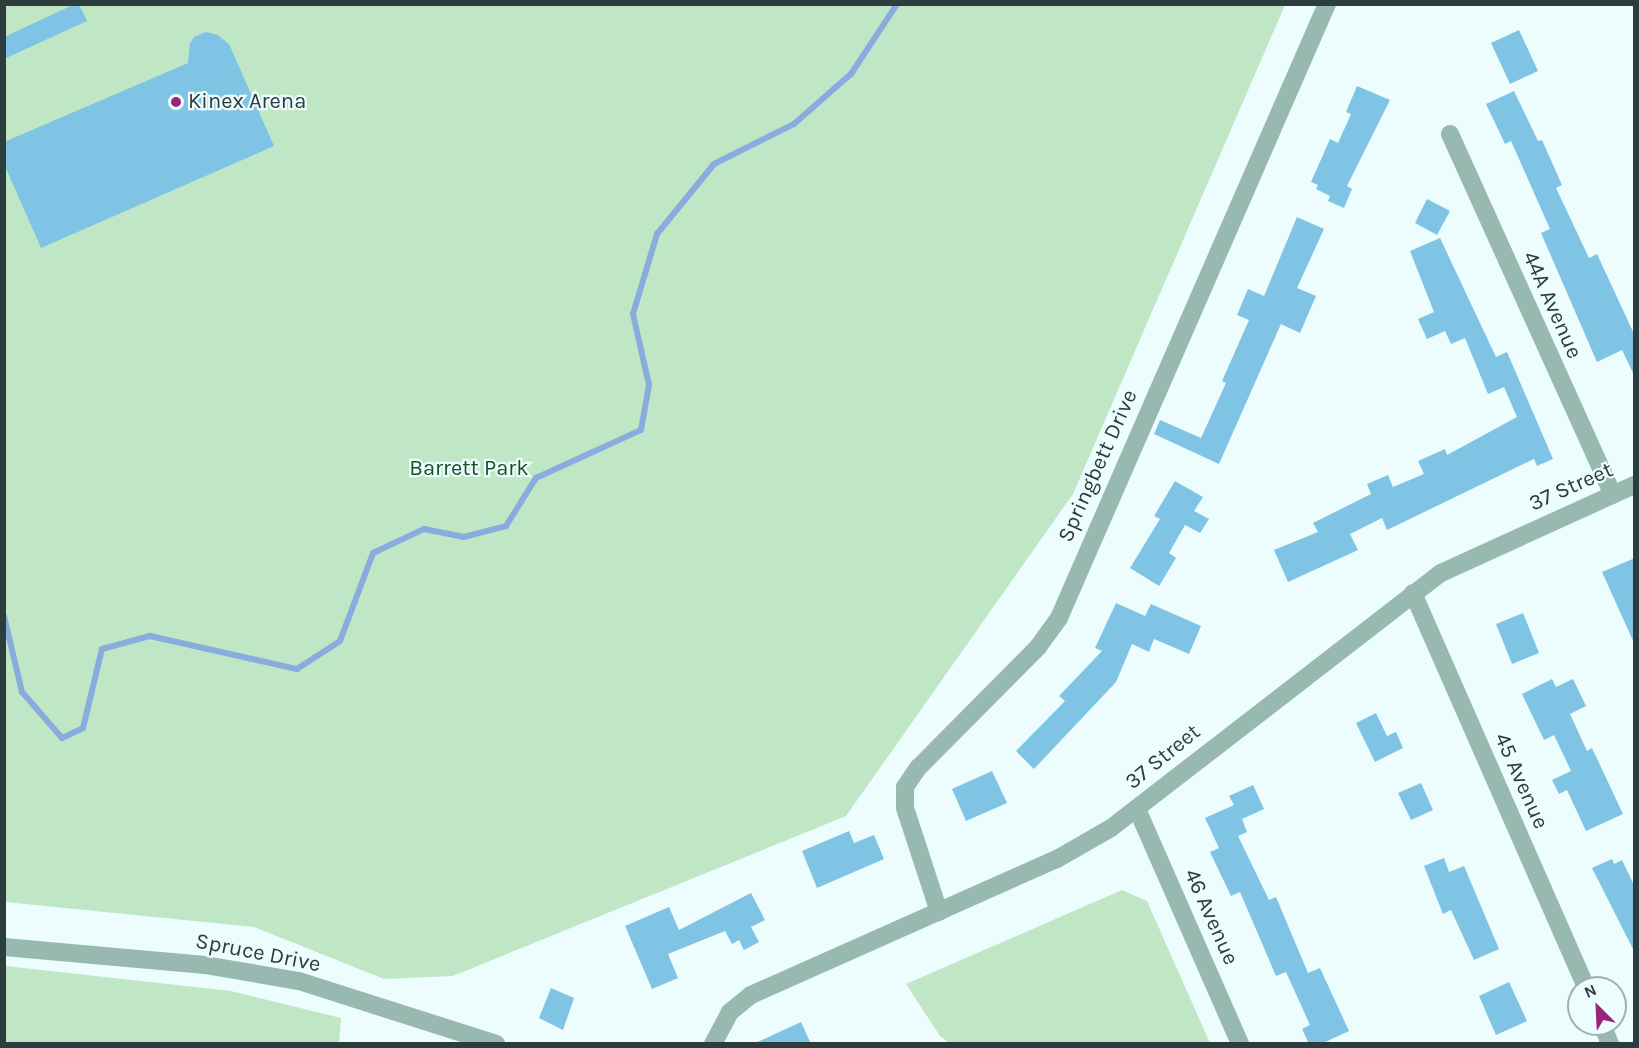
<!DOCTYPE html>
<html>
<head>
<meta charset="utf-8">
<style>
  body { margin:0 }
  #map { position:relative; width:1639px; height:1048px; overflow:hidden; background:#edfcfd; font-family:Karla,sans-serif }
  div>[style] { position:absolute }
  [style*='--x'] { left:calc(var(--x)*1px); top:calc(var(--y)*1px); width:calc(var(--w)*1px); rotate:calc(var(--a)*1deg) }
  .green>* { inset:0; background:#bfe7c5 }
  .stream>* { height:6px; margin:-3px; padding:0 3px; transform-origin:3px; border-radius:3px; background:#89acdf }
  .building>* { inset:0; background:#80c4e5 }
  .minor>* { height:18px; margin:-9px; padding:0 9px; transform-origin:9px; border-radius:9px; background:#98b9b0 }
  .dots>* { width:16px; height:16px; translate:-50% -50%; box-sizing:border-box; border:3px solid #edfcfd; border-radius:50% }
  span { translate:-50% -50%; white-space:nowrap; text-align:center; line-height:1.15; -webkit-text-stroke:4.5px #edfcfd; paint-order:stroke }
  .poi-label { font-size:22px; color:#2d3d3e }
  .left { translate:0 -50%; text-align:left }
  .street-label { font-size:22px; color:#2d3d3e }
  .park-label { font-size:22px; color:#175128 }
  .frame { position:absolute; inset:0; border:6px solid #2d3d3e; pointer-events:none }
  .north { position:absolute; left:1567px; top:976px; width:60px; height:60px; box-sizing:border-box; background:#edfcfd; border:2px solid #a0b0b1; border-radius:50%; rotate:336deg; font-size:16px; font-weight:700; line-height:24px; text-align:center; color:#2d3d3e }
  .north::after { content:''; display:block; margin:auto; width:21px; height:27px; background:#9a237e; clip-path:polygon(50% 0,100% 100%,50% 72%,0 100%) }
</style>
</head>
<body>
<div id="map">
  <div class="green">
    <div style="clip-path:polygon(4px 5px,1285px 5px,1073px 494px,846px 816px,453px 976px,384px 979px,254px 927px,5px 902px)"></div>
    <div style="clip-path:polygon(1122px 890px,1147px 901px,1210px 1043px,949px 1043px,940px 1036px,906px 984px)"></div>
    <div style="clip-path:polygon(5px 966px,231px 991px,341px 1018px,339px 1043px,5px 1043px)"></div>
  </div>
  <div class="stream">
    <div style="--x:4;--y:616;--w:78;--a:76.7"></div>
    <div style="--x:22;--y:692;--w:61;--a:49"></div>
    <div style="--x:62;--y:738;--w:23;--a:-25"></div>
    <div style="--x:83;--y:728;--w:81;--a:-76.5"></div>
    <div style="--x:102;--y:649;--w:50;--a:-15.2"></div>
    <div style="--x:150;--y:636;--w:151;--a:12.7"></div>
    <div style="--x:297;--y:669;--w:51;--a:-33.1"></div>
    <div style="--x:340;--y:641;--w:94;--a:-69.4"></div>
    <div style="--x:373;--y:553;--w:56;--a:-25.2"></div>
    <div style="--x:424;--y:529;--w:41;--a:11.3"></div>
    <div style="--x:464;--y:537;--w:43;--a:-14.7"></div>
    <div style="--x:506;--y:526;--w:57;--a:-58"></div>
    <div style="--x:536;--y:478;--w:115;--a:-24.6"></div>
    <div style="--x:641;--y:430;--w:46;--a:-79.9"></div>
    <div style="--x:649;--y:385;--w:73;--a:-102.7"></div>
    <div style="--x:633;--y:314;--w:84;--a:-73.3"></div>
    <div style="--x:657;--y:234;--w:90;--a:-50.8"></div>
    <div style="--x:714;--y:164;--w:89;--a:-26.6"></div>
    <div style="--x:794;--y:124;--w:76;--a:-41.3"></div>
    <div style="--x:851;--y:74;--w:84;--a:-56.7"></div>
  </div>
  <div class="building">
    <div style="clip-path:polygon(75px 4px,79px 4px,87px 21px,4px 59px,4px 37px)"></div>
    <div style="clip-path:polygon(1519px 30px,1538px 71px,1510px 84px,1491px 43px)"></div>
    <div style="clip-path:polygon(206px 32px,218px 35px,229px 44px,274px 146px,41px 248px,4px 164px,4px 142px,188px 63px,190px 43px,194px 37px)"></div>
    <div style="clip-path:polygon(1357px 86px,1390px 100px,1347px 186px,1352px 189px,1344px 208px,1328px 201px,1330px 196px,1316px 189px,1318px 185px,1311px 182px,1330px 139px,1338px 143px,1351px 114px,1346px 112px)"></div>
    <div style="clip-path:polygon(1514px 91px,1538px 141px,1542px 140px,1562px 185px,1556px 188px,1589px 258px,1597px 254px,1635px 336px,1635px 377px,1622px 350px,1597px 362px,1541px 233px,1550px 229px,1511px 141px,1505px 144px,1486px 104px)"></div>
    <div style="clip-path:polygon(1427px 199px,1450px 211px,1437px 235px,1415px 223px)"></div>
    <div style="clip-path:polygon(1297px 217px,1324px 229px,1297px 288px,1316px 296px,1300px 333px,1281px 324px,1219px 464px,1154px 434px,1160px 420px,1201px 438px,1226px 383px,1222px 381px,1249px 320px,1237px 315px,1248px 289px,1264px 296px)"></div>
    <div style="clip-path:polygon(1440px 238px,1496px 357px,1507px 352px,1553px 459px,1537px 466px,1534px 459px,1387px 530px,1382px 518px,1350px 534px,1358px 550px,1288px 582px,1274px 550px,1318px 532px,1313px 523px,1371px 494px,1367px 484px,1388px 475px,1393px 487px,1424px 474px,1418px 461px,1445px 449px,1447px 455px,1517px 417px,1504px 387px,1488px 394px,1465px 338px,1451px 344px,1445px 331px,1427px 339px,1418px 319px,1434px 312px,1410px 251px)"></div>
    <div style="clip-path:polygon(1175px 481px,1203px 497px,1194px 511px,1209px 519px,1200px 533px,1185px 525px,1169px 553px,1176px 558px,1159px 586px,1130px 568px,1160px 519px,1154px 516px)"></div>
    <div style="clip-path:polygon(1635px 558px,1635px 645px,1602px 572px)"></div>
    <div style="clip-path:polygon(1116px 603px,1145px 616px,1151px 604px,1201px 626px,1189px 654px,1154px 639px,1149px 652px,1132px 644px,1116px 682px,1034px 769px,1016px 751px,1065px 701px,1059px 696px,1102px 651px,1095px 648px)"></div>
    <div style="clip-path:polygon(1523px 613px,1539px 653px,1512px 664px,1496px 624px)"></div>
    <div style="clip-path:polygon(1552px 679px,1556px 687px,1573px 679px,1586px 706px,1570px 714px,1587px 751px,1592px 748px,1623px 814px,1586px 831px,1567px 790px,1559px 794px,1552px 780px,1571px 771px,1554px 735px,1544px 740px,1522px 694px)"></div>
    <div style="clip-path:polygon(1376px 713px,1387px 736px,1396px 732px,1403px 748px,1375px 762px,1356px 723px)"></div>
    <div style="clip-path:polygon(992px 771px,1007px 803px,966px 821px,952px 789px)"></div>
    <div style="clip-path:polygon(1421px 783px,1433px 810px,1411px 820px,1398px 793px)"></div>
    <div style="clip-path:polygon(1253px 785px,1264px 809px,1242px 819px,1247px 832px,1238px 836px,1269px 900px,1276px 897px,1308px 973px,1320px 968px,1349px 1031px,1321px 1044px,1309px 1044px,1302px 1029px,1310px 1025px,1286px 972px,1276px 976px,1240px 892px,1231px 896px,1210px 852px,1219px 848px,1205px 818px,1234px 805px,1229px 796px)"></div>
    <div style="clip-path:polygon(849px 831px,854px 843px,874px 835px,884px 859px,817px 888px,802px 851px)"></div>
    <div style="clip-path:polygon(1444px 858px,1449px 872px,1464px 866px,1499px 949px,1474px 960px,1451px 910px,1443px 914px,1424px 866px)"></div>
    <div style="clip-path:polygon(1612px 859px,1614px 864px,1622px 860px,1635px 887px,1635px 953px,1592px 868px)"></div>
    <div style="clip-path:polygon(751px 893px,765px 920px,751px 927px,759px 942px,744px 950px,739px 940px,732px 944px,725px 931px,668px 954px,678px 978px,652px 989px,625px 926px,669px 907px,679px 930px)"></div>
    <div style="clip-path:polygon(1509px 982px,1527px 1021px,1496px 1035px,1479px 996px)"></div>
    <div style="clip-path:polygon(551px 988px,574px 998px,563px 1030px,539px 1018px)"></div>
    <div style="clip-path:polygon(801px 1022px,811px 1044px,753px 1044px)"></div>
  </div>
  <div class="minor">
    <div style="--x:1450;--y:134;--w:396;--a:65.7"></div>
    <div style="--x:1413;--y:593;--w:431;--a:66.3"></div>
    <div style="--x:1137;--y:809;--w:257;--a:66.3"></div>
    <div style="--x:939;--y:912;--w:109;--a:-108.1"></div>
    <div style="--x:905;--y:808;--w:21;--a:-90"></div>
    <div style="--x:905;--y:787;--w:23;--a:-56"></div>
    <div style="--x:918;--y:768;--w:170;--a:-45.2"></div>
    <div style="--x:1038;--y:647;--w:36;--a:-54"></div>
    <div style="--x:1059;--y:618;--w:670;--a:-66.42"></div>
    <div style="--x:4;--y:947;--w:202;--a:5.1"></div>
    <div style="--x:205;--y:965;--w:95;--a:9.7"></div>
    <div style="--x:299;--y:981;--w:207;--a:17.7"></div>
    <div style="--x:1602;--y:1024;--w:22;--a:68"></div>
    <div style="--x:713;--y:1044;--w:36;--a:-62"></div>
    <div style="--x:730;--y:1012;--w:27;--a:-39"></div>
    <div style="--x:751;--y:995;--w:335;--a:-24"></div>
    <div style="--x:1057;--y:859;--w:62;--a:-29.9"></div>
    <div style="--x:1111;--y:828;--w:417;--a:-37.7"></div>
    <div style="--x:1441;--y:573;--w:212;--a:-24.5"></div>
  </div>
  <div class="dots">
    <div style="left:176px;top:102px;background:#9a237e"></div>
  </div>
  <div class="poi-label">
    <span class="left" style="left:188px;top:102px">Kinex Arena</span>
  </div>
  <div class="street-label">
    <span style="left:1552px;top:305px;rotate:66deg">44A Avenue</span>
    <span style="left:1098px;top:466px;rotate:-66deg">Springbett Drive</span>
    <span style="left:1571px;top:487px;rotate:-24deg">37 Street</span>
    <span style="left:1163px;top:757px;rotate:-39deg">37 Street</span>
    <span style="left:1521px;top:781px;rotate:66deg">45 Avenue</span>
    <span style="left:1211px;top:917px;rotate:66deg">46 Avenue</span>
    <span style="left:258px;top:953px;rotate:11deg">Spruce Drive</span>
  </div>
  <div class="park-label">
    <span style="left:469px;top:469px">Barrett Park</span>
  </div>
  <div class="frame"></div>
  <div class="north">N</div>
</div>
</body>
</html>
